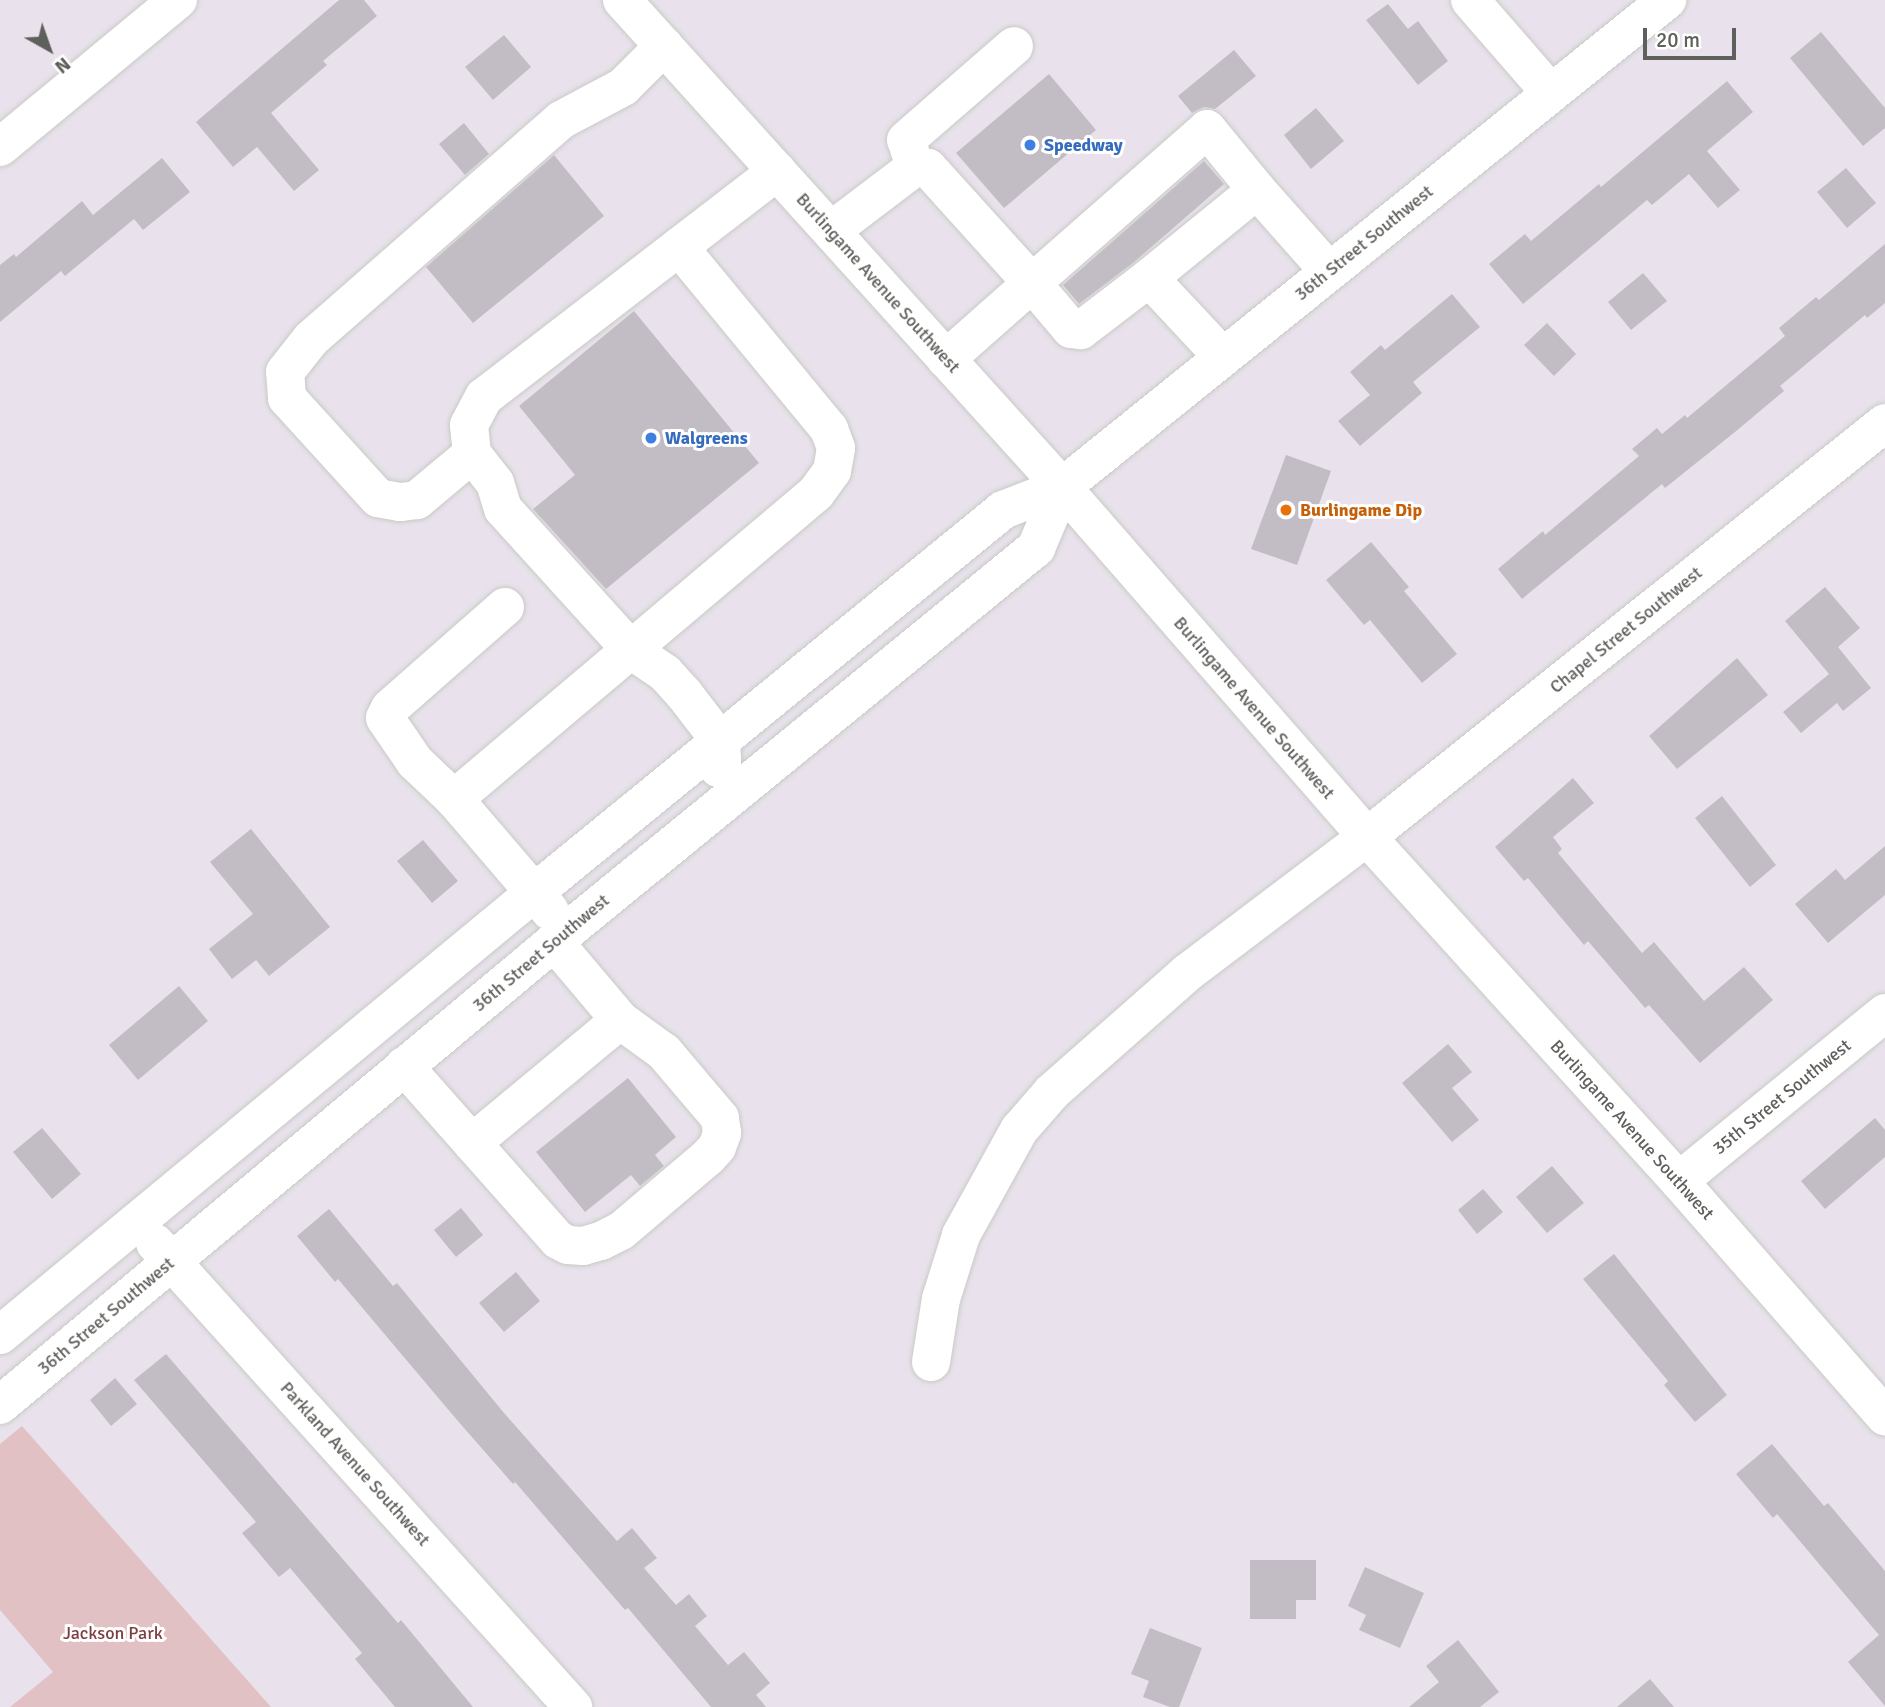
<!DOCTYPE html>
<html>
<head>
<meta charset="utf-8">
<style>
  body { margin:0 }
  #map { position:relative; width:1885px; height:1707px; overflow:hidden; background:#e9e2ec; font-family:Signika,sans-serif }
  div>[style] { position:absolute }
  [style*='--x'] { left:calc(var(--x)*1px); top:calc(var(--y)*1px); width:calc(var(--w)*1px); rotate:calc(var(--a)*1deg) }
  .green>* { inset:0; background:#e1c1c3 }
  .building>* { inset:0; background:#c2bdc4 }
  .roads { filter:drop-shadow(0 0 2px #c8cbc6) drop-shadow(0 0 2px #c8cbc6) }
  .minor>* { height:38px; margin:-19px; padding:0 19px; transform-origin:19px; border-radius:19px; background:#fff }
  .dots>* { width:19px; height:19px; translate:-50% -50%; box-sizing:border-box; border:4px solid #fff; border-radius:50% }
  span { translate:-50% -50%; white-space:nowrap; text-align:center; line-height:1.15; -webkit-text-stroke:6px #fff; paint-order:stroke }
  .shop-label { font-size:18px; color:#366cbe; font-weight:700 }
  .left { translate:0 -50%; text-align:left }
  .street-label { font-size:18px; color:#5e615b }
  .food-label { font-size:18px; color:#c56008; font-weight:700 }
  .park-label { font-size:18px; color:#7e3d3e }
  .north { position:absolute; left:14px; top:14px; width:70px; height:70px; -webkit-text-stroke:5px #fff; paint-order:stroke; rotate:140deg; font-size:19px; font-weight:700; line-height:28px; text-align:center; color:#5e615b }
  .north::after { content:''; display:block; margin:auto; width:24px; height:32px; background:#5e615b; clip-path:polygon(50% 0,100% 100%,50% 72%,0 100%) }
  .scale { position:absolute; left:1643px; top:28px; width:93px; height:32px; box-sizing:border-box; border:4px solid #5e615b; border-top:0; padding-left:9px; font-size:21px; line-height:24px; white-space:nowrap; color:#5e615b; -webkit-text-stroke:5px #fff; paint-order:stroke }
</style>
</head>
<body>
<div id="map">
  <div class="green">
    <div style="clip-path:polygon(22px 1426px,271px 1707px,10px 1707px,53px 1672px,0 1610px,0 1444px)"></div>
  </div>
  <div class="building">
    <div style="clip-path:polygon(339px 0,364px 0,377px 16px,323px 61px,327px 65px,271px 113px,319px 170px,294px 191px,257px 147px,233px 167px,196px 122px)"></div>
    <div style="clip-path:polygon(1388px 4px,1408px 29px,1418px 21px,1448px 61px,1418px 85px,1366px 20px)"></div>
    <div style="clip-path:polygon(1821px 32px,1885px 108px,1885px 128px,1863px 146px,1790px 58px)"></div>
    <div style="clip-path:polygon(504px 35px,531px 67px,493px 100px,465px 67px)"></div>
    <div style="clip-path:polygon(1234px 50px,1256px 76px,1215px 109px,1204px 107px,1192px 113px,1178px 96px)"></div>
    <div style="clip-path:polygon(1049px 74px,1096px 130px,1004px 208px,956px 153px)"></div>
    <div style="clip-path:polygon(1727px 81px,1753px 112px,1707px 151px,1740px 190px,1718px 208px,1689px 174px,1652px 205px,1647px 200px,1523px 304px,1489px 264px,1525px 234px,1531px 241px,1599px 184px,1601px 187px)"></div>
    <div style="clip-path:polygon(1316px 108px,1344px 141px,1311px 169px,1284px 135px)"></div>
    <div style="clip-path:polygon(464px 123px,489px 154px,465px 175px,439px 144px)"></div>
    <div style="clip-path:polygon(554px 155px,604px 216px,473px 323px,426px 267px)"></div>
    <div style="clip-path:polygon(162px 158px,190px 192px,143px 230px,134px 219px,65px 276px,61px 271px,0 322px,0 265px,14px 254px,16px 257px,82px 201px,93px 215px)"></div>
    <div style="clip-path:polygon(1204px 161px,1224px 184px,1133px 263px,1079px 304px,1063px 285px)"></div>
    <div style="clip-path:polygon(1846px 168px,1876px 203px,1847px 228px,1817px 192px)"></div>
    <div style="clip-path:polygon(1885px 244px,1885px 303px,1867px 318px,1865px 315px,1780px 386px,1784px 391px,1735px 432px,1665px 488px,1662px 484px,1522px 599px,1498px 569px,1543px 531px,1545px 535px,1639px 456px,1632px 449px,1657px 428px,1662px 434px,1685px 415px,1687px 418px,1785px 336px,1779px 328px,1816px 297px,1819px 300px)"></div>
    <div style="clip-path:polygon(1643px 273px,1667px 301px,1631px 330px,1608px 302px)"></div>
    <div style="clip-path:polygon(1452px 294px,1480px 327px,1413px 382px,1422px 393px,1360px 446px,1338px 421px,1370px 395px,1350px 372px,1381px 345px,1385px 350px)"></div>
    <div style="clip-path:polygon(634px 311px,759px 463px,606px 589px,533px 509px,575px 475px,519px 406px)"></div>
    <div style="clip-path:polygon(1547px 323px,1576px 354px,1554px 376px,1524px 345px)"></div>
    <div style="clip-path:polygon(1286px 455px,1331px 471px,1297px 565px,1251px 549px)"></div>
    <div style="clip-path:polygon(1371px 542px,1409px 587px,1404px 591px,1457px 654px,1422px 683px,1370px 620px,1364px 625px,1326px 580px)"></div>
    <div style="clip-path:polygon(1825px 587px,1860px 628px,1838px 647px,1871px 688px,1843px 711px,1837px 703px,1801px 733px,1783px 712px,1829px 674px,1785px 621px)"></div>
    <div style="clip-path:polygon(1737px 658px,1768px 695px,1677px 769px,1649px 736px)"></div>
    <div style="clip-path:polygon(1573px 778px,1594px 803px,1553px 837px,1562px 849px,1558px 853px,1642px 953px,1654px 942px,1704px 1001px,1744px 967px,1773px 1000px,1700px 1063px,1649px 1005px,1645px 1008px,1588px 941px,1584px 945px,1528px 878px,1524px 881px,1495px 847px)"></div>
    <div style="clip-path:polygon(1722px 796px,1776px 865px,1750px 887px,1695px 818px)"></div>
    <div style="clip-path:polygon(251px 829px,330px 927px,269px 976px,256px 960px,232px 979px,209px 949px,253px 914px,210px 862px)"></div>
    <div style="clip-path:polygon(423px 840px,458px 881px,432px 903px,397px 861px)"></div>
    <div style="clip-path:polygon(1885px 846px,1885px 895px,1828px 943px,1795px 904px,1836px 869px,1845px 880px)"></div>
    <div style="clip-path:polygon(179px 986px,208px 1021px,138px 1080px,109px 1045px)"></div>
    <div style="clip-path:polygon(1448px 1044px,1472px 1072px,1452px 1088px,1479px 1120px,1452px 1142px,1402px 1083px)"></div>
    <div style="clip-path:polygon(628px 1078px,676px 1137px,655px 1155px,664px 1166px,640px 1186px,631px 1175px,585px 1212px,536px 1152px)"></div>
    <div style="clip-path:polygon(1875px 1118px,1885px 1130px,1885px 1157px,1825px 1209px,1801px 1181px)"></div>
    <div style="clip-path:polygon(42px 1128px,81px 1174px,52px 1199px,13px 1152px)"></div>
    <div style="clip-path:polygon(1552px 1166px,1584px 1203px,1547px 1233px,1516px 1197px)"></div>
    <div style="clip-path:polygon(1483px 1189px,1503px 1212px,1477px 1234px,1458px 1210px)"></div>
    <div style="clip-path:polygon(461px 1208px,483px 1235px,456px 1257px,434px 1230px)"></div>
    <div style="clip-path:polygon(329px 1209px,393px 1286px,397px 1283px,504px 1413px,617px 1541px,632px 1528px,657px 1558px,644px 1568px,676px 1605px,689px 1594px,707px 1616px,695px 1626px,728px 1665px,744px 1652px,770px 1683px,756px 1695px,766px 1707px,711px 1707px,628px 1608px,625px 1610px,515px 1482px,513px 1484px,457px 1420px,338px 1279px,335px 1282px,297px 1236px)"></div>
    <div style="clip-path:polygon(1614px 1254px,1727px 1395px,1695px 1422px,1664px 1385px,1668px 1381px,1583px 1279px)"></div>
    <div style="clip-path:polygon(516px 1272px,540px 1301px,504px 1332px,479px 1303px)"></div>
    <div style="clip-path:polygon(166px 1354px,398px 1623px,401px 1620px,473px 1707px,395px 1707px,355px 1659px,362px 1653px,290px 1568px,279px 1577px,242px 1533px,256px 1522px,134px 1380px)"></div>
    <div style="clip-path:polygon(115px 1378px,137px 1404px,111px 1426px,90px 1400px)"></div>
    <div style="clip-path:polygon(1772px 1444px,1824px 1506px,1828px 1503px,1885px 1571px,1885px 1706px,1848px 1662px,1879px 1635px,1777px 1514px,1773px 1518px,1736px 1474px)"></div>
    <div style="clip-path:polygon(1250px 1560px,1316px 1560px,1316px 1600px,1296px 1600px,1296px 1619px,1250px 1619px)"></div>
    <div style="clip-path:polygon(1365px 1567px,1424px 1593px,1400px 1648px,1359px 1630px,1366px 1615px,1348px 1606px)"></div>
    <div style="clip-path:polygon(1150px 1628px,1202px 1648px,1179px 1707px,1170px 1707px,1143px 1697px,1149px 1681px,1131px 1674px)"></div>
    <div style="clip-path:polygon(1458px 1640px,1499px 1692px,1480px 1707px,1409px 1707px,1439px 1682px,1426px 1666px)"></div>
    <div style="clip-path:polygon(1650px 1679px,1674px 1707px,1617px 1707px)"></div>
  </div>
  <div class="roads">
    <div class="minor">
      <div style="--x:622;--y:0;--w:656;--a:47.9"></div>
      <div style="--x:1062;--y:487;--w:464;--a:48.9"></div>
      <div style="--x:1367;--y:837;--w:464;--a:47.8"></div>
      <div style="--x:1679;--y:1181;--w:313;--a:48.8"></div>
      <div style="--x:1470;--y:0;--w:122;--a:49"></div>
      <div style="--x:0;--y:147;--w:231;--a:-39.6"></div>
      <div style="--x:915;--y:167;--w:28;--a:-108"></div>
      <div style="--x:906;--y:140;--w:143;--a:-41"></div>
      <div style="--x:832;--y:230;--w:104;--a:-37.2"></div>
      <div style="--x:915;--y:167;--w:13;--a:4"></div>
      <div style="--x:928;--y:168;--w:155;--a:47.9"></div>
      <div style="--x:1032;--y:283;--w:115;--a:138.5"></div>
      <div style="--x:1149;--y:278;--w:139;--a:-39.2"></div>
      <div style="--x:1257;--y:190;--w:108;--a:48.4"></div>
      <div style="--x:1223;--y:357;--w:108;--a:-133.1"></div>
      <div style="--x:1149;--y:278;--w:86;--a:142.6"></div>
      <div style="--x:1081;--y:330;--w:10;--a:-174"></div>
      <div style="--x:1071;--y:329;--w:60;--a:-130.3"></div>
      <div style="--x:1032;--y:283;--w:233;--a:-41.3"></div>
      <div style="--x:1207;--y:129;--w:79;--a:50.7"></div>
      <div style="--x:472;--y:454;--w:72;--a:140.1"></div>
      <div style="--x:417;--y:500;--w:17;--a:173"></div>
      <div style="--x:400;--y:502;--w:22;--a:-170"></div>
      <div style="--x:378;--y:498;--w:135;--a:-132.3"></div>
      <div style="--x:287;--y:398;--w:26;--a:-94"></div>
      <div style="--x:285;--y:372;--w:42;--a:-51.8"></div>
      <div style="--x:311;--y:339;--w:332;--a:-41.2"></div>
      <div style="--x:561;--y:120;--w:70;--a:-28"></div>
      <div style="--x:623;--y:87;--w:58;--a:-45"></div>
      <div style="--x:718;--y:768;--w:9;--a:-63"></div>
      <div style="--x:722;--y:760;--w:18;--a:-93"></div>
      <div style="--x:721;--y:742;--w:61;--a:-127.6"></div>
      <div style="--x:684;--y:694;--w:28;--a:-132"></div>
      <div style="--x:665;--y:673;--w:41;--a:-145.9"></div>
      <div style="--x:631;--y:650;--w:190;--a:-132.2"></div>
      <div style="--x:503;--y:509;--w:27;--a:-107"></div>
      <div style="--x:495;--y:483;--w:37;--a:-128"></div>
      <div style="--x:472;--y:454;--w:29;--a:-96"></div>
      <div style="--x:469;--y:425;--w:32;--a:-62"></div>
      <div style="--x:484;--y:397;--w:370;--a:-37.6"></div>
      <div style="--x:454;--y:799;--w:54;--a:-136.5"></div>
      <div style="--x:415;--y:762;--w:53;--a:-124.3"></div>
      <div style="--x:385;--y:718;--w:11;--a:-63"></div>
      <div style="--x:390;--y:708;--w:153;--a:-41.3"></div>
      <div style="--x:550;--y:911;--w:148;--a:-130.6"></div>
      <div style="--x:454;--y:799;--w:474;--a:-40.2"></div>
      <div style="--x:816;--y:493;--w:27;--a:-54"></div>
      <div style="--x:832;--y:471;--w:23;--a:-80"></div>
      <div style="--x:836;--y:448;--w:20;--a:-110"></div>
      <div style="--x:829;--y:429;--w:236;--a:-129.5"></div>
      <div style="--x:404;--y:1066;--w:232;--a:48.5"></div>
      <div style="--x:558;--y:1240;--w:11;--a:27"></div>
      <div style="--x:568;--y:1245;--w:15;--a:4"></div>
      <div style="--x:583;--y:1246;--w:19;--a:-16"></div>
      <div style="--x:601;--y:1241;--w:22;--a:-27"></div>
      <div style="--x:621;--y:1231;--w:114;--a:-40.4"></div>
      <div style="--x:708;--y:1157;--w:13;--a:-48"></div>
      <div style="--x:717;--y:1147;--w:15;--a:-70"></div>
      <div style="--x:722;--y:1133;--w:15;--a:-98"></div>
      <div style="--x:720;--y:1118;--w:87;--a:-130.3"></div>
      <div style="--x:664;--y:1052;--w:54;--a:-144"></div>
      <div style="--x:620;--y:1020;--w:102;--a:-130.2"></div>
      <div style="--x:472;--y:1143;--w:192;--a:-39.7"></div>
      <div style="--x:1679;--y:1181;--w:266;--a:-39.2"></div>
      <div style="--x:155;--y:1243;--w:625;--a:47.99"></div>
      <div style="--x:0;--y:1335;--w:695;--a:-39.63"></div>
      <div style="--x:535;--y:892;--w:604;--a:-39.22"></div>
      <div style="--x:1003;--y:510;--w:63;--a:-21.3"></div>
      <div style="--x:1062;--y:487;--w:777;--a:-38.83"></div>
      <div style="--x:931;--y:1362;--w:64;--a:-81"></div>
      <div style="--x:941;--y:1299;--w:67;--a:-72.6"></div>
      <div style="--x:961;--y:1235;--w:120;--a:-61.1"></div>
      <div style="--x:1019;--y:1130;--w:50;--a:-49"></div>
      <div style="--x:1052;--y:1092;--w:180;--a:-41.4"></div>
      <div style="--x:1187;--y:973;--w:226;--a:-37.1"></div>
      <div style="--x:1367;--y:837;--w:663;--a:-38.63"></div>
      <div style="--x:0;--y:1405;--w:739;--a:-39.89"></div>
      <div style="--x:567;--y:931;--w:606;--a:-39.24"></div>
      <div style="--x:1036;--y:548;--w:66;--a:-66.9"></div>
    </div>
  </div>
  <div class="dots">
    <div style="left:1030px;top:145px;background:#3f7fe0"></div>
    <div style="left:651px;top:438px;background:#3f7fe0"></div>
    <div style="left:1286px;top:510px;background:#e8710a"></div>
  </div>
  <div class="shop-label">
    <span class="left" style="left:1044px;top:145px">Speedway</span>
    <span class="left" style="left:665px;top:438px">Walgreens</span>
  </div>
  <div class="street-label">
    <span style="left:1364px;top:243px;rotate:-39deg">36th Street Southwest</span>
    <span style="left:878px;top:283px;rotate:48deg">Burlingame Avenue Southwest</span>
    <span style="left:1626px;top:630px;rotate:-39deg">Chapel Street Southwest</span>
    <span style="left:1254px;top:708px;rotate:49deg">Burlingame Avenue Southwest</span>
    <span style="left:541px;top:953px;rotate:-40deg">36th Street Southwest</span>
    <span style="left:1782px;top:1097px;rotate:-39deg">35th Street Southwest</span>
    <span style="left:1632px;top:1130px;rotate:48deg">Burlingame Avenue Southwest</span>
    <span style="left:106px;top:1316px;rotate:-40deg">36th Street Southwest</span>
    <span style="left:355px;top:1464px;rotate:48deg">Parkland Avenue Southwest</span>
  </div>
  <div class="food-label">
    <span class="left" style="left:1300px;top:510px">Burlingame Dip</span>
  </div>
  <div class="park-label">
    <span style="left:113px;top:1633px">Jackson Park</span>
  </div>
  <div class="north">N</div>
  <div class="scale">20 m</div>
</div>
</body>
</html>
